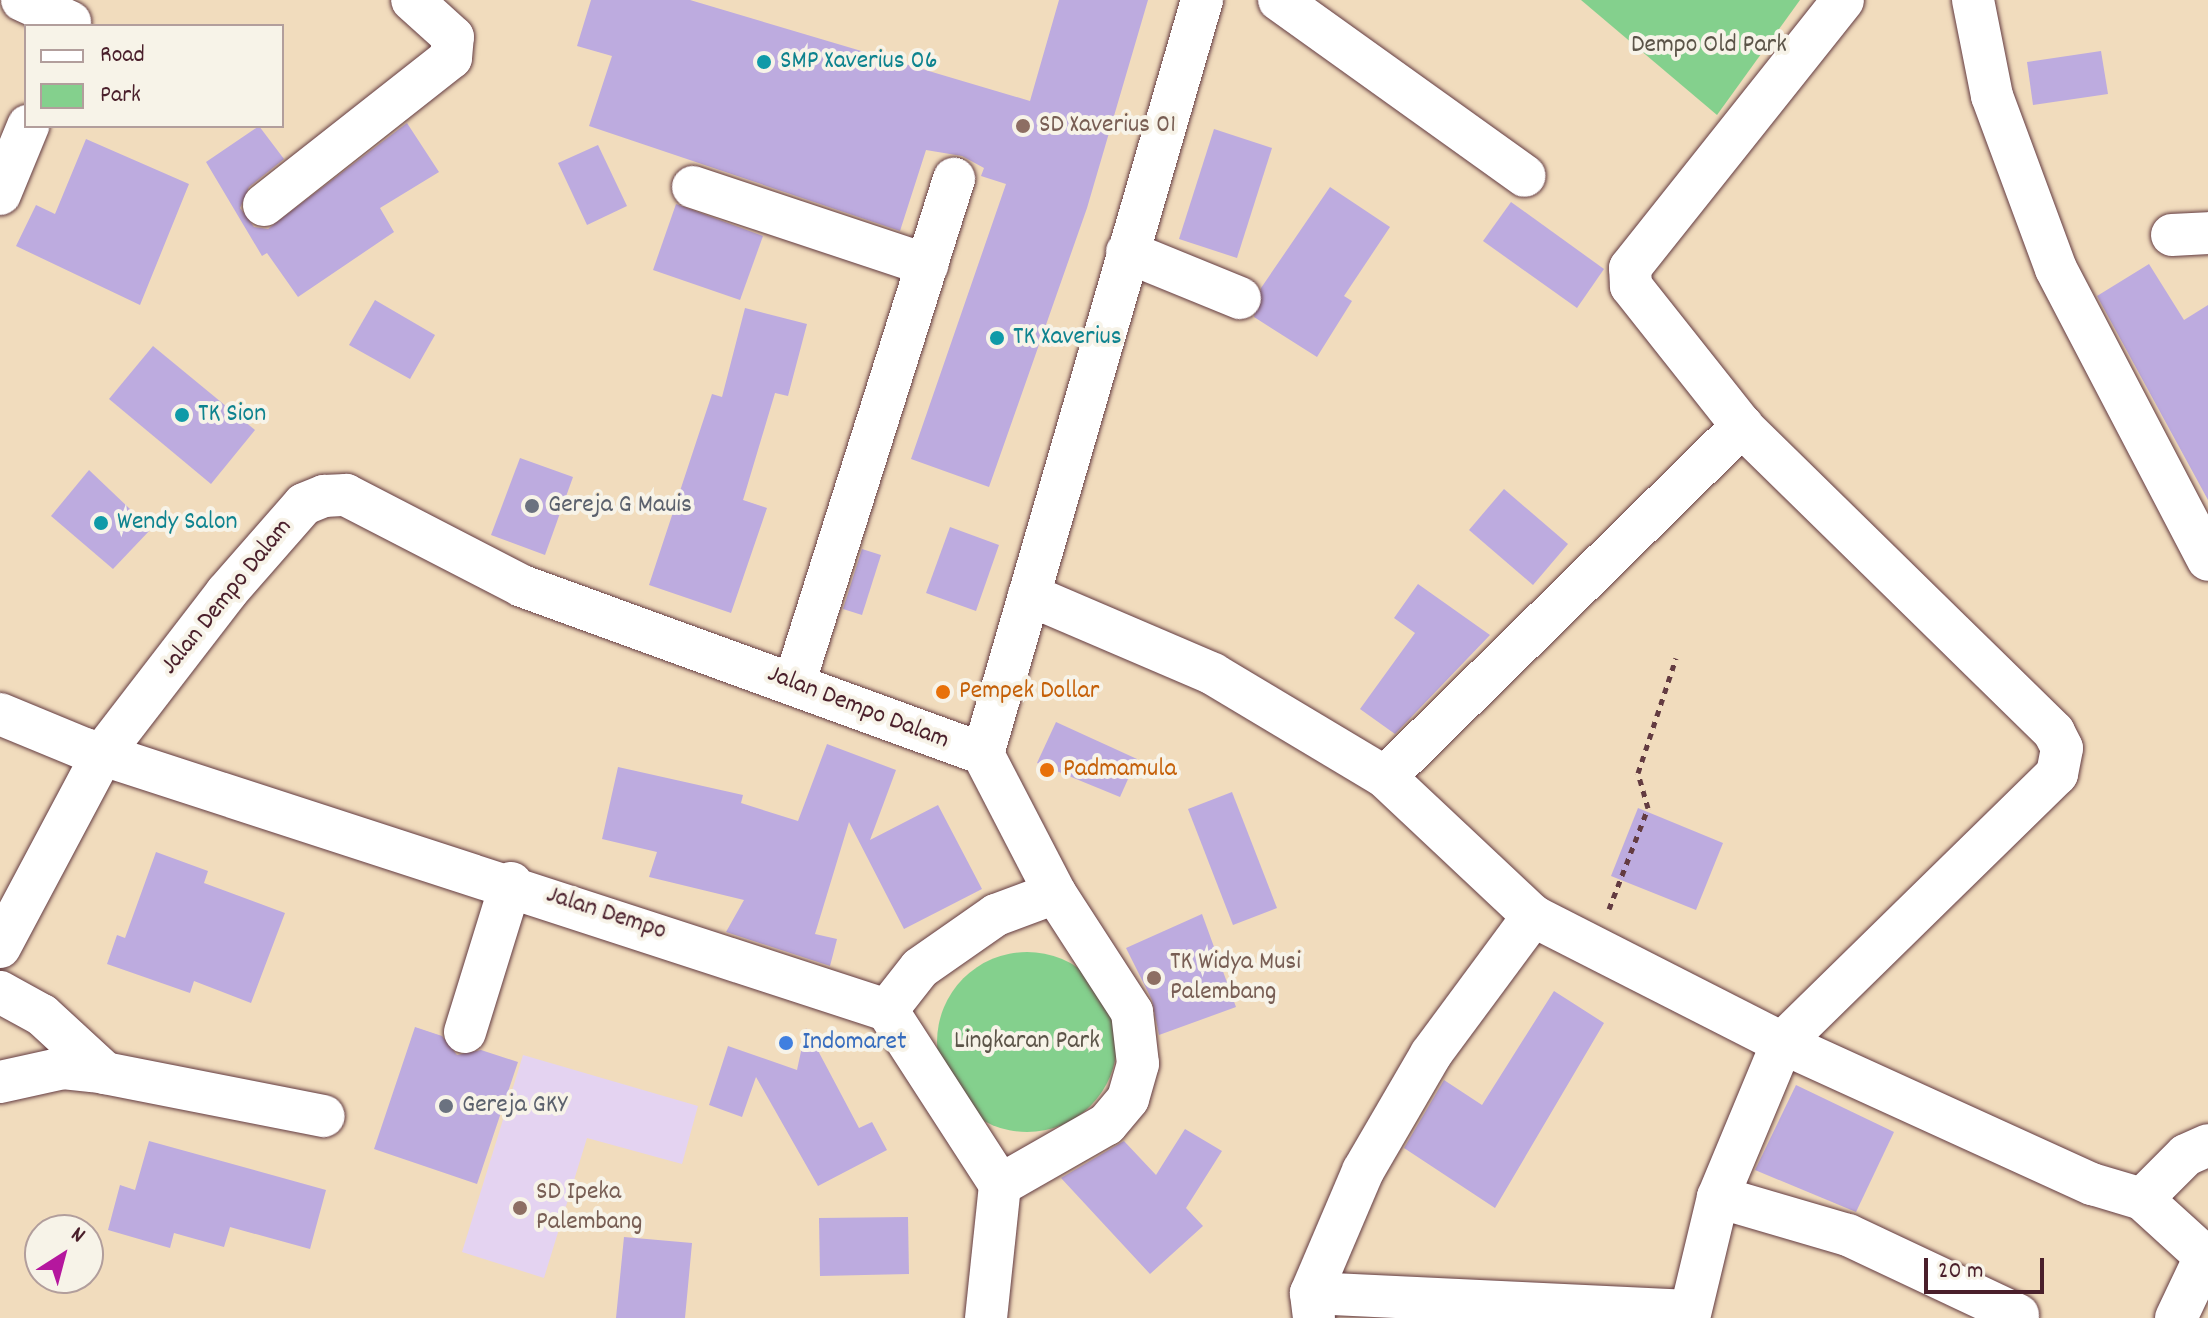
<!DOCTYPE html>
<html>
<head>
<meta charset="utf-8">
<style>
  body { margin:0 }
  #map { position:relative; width:2208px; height:1318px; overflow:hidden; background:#f1dcbd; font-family:Dekko,sans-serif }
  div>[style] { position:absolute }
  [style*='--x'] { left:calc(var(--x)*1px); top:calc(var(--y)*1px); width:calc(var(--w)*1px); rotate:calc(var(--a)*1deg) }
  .built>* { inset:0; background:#e4d3f1 }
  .green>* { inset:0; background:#84d08d }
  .round { border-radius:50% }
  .building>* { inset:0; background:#bdabdf }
  .path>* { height:5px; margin-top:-2.5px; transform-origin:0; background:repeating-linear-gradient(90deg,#633b41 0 6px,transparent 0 12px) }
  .roads { filter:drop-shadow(0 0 2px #633b41) drop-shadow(0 0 2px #633b41) }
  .minor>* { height:42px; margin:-21px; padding:0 21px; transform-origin:21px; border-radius:21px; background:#fff }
  .dots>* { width:22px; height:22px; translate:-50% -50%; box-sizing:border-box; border:4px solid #f7f3e8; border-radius:50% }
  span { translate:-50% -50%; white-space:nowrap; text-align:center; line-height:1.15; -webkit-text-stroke:8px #f7f3e8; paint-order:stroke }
  .park-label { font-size:26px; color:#5b5448 }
  .culture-label { font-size:26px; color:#0d838f }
  .left { translate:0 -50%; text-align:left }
  .education-label { font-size:26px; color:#785e54 }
  .worship-label { font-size:26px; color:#5b616d }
  .street-label { font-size:26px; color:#4a1f2b }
  .food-label { font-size:26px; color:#c56008 }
  .shop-label { font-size:26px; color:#366cbe }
  .legend { position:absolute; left:24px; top:24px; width:260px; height:104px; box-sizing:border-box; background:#f7f3e8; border:2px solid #b29e9c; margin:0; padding:10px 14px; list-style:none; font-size:24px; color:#4a1f2b }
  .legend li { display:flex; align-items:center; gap:16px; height:40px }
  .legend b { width:40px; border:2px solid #b29e9c }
  .north { position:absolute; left:24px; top:1214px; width:80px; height:80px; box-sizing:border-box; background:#f7f3e8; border:2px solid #b29e9c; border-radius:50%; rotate:36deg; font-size:22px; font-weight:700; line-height:32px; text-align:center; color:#4a1f2b }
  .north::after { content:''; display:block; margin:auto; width:28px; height:36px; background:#b5179e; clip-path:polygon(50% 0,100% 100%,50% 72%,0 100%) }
  .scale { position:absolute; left:1924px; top:1258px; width:120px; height:36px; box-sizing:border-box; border:4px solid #4a1f2b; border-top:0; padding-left:10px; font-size:24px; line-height:28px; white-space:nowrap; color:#4a1f2b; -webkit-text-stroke:6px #f7f3e8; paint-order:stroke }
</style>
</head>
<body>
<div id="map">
  <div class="built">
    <div style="clip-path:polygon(523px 1055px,698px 1106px,682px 1164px,587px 1138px,544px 1278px,462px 1252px)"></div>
  </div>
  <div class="green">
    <div style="clip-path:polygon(1581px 0,1800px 0,1717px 115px)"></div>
    <div class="round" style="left:937px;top:952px;width:180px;height:180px"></div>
  </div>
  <div class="building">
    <div style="clip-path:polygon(591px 0,690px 0,1030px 101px,1059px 0,1148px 0,1087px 208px,989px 487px,911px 459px,1006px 184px,981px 176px,984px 168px,962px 156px,926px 150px,900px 231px,589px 126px,612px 56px,577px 46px)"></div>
    <div style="clip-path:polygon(2101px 51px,2108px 94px,2033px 105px,2027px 62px)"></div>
    <div style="clip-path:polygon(407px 123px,439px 172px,380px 208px,394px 232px,298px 297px,267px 253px,262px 256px,206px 162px,259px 126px,284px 159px,249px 187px,240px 208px,254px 227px,268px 229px)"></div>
    <div style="clip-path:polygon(1214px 129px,1272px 148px,1237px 258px,1179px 239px)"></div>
    <div style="clip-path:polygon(86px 139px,189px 184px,140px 305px,16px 246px,36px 205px,55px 214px)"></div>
    <div style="clip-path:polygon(598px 145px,627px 206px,587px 225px,558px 163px)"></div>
    <div style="clip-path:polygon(1330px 187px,1390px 227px,1344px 296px,1352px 301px,1317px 357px,1254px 317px,1261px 288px)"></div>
    <div style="clip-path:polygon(1511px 202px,1604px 269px,1577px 308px,1483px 241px)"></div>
    <div style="clip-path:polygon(676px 204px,763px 236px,740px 300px,653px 270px)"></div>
    <div style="clip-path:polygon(2149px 264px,2184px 320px,2208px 305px,2208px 500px,2097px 296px)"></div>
    <div style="clip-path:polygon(375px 300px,435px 335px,410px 379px,349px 345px)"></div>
    <div style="clip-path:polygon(745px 308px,807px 324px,788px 396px,775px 393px,743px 500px,767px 508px,731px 613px,649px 585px,712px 394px,722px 397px)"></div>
    <div style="clip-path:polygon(153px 346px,255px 430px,211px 484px,109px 399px)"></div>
    <div style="clip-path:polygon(520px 458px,573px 477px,545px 555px,491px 535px)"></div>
    <div style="clip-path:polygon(89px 470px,151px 529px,113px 569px,51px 516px)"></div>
    <div style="clip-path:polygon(1504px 489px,1568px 544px,1533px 585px,1469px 530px)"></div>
    <div style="clip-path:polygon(950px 527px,999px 545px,976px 611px,926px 593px)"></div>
    <div style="clip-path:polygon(862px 549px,881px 555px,862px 615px,843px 609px)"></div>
    <div style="clip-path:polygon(1418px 584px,1490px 635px,1395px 734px,1360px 709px,1415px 633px,1394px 618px)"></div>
    <div style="clip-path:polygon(1056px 722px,1137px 759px,1120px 797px,1037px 763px)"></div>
    <div style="clip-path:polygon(827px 744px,896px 770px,870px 840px,938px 805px,982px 889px,904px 929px,849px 822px,815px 934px,837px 939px,830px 966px,726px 932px,744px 900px,649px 877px,657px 852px,602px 839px,618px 767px,743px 795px,741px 803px,798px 821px)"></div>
    <div style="clip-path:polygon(1232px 792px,1277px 908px,1233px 925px,1188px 809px)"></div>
    <div style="clip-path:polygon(1638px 808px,1723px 843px,1696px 910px,1611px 876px)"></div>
    <div style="clip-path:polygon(156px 852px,208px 871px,204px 883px,285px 913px,251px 1003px,194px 981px,190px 993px,107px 964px,117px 935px,125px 938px)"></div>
    <div style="clip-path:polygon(1202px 914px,1236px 1007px,1159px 1035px,1152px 1000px,1126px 948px)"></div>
    <div style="clip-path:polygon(1554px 991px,1604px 1023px,1495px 1208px,1404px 1148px,1444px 1080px,1482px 1105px)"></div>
    <div style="clip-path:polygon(415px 1027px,442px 1036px,457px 1055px,481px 1050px,518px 1062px,477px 1184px,374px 1149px)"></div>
    <div style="clip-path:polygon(806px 1028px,859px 1128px,872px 1122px,887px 1150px,818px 1186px,756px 1077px,742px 1117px,709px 1105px,728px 1046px,797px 1070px)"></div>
    <div style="clip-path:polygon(1796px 1085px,1894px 1132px,1856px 1212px,1755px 1170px)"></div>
    <div style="clip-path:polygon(1185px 1129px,1222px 1151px,1186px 1208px,1203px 1226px,1150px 1274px,1061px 1178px,1124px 1141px,1156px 1175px)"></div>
    <div style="clip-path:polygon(149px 1141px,326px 1190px,310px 1249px,230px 1227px,224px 1247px,174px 1233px,170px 1248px,108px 1230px,120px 1185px,135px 1190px)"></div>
    <div style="clip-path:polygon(908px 1217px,909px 1274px,820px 1276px,819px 1218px)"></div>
    <div style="clip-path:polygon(624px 1237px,692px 1243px,685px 1318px,616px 1318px)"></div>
  </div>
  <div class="path">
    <div style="--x:1609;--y:909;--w:108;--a:-68.9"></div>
    <div style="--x:1648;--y:808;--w:36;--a:-106"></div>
    <div style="--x:1638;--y:773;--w:121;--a:-71.7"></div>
  </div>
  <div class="roads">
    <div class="minor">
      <div style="--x:22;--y:0;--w:53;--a:24.6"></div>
      <div style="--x:1279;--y:0;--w:302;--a:35.6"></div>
      <div style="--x:1973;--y:0;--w:98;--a:78.8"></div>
      <div style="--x:1992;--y:96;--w:184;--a:69.7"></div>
      <div style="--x:2056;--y:269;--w:328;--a:62.4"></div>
      <div style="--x:693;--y:187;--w:247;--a:18.4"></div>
      <div style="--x:0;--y:194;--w:74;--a:-67.6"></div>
      <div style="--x:264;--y:205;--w:238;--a:-38.2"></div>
      <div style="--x:451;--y:58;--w:21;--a:-85"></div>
      <div style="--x:453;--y:37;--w:55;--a:-137.9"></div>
      <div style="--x:2172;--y:235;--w:36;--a:-3"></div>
      <div style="--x:1127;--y:252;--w:122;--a:22.2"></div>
      <div style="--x:1029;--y:595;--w:200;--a:23.2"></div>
      <div style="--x:1213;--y:674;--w:200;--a:30.9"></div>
      <div style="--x:1385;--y:777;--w:203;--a:43.2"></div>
      <div style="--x:1533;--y:916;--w:280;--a:27"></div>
      <div style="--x:1782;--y:1043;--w:341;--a:24.5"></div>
      <div style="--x:2092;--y:1184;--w:52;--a:16.7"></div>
      <div style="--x:2142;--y:1199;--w:89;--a:42.3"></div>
      <div style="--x:795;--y:681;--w:527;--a:-72.43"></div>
      <div style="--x:0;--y:714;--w:92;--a:22.4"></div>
      <div style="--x:85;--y:749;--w:843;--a:18.03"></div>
      <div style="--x:887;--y:1010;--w:208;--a:57.1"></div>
      <div style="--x:1000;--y:1185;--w:134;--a:96"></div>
      <div style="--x:983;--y:754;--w:785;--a:-73.8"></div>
      <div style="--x:983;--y:754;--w:157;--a:62.6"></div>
      <div style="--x:1055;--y:893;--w:142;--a:57.1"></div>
      <div style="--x:1132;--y:1012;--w:52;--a:83.4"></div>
      <div style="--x:1138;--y:1064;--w:36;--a:106"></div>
      <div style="--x:1128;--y:1099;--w:33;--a:130"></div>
      <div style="--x:1107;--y:1124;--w:123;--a:150.3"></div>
      <div style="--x:1385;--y:777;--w:501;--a:-44.51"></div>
      <div style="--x:1742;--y:426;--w:179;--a:-128.4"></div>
      <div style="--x:1631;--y:286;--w:18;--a:-93"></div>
      <div style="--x:1630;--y:268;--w:342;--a:-51.5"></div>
      <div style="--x:0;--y:947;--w:220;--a:-62"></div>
      <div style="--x:103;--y:753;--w:202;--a:-52.4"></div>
      <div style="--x:226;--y:593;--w:118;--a:-48.8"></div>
      <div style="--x:304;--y:504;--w:22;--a:-22"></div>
      <div style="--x:324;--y:496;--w:22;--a:-3"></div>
      <div style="--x:346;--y:495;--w:198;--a:27.3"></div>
      <div style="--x:522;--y:586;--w:491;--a:20"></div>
      <div style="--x:0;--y:992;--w:48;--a:28.7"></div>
      <div style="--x:42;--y:1015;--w:86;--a:42.6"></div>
      <div style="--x:887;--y:1010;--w:53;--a:-51.8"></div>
      <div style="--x:920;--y:968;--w:93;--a:-34.9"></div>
      <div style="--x:996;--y:915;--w:63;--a:-20.4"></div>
      <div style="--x:465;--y:1032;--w:156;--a:-72.8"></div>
      <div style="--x:0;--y:1082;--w:65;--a:-12.5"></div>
      <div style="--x:63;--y:1068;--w:31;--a:6"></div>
      <div style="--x:94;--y:1071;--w:234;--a:11.1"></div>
      <div style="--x:1718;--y:1197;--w:135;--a:16.3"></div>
      <div style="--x:1848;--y:1235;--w:188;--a:25.2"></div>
      <div style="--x:2142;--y:1199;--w:62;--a:-45"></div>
      <div style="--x:2186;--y:1155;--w:24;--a:-24"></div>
      <div style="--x:1311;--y:1293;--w:379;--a:2.7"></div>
      <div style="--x:1314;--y:1318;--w:25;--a:-97"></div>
      <div style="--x:1311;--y:1293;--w:133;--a:-66.9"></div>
      <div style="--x:1363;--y:1171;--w:135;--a:-59.8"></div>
      <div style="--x:1431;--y:1054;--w:172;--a:-53.5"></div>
      <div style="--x:1689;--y:1318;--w:124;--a:-76.5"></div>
      <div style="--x:1718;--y:1197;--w:167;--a:-67.4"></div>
      <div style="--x:1782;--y:1043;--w:385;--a:-44.4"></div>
      <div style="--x:2057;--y:774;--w:26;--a:-79"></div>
      <div style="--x:2062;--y:748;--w:18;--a:-117"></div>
      <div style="--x:2054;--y:732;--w:437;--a:-135.6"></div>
      <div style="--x:2176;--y:1318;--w:68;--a:-64.6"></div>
    </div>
  </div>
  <div class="dots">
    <div style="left:764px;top:62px;background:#0f9aa8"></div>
    <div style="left:1023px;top:126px;background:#8d6e63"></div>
    <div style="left:997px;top:338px;background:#0f9aa8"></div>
    <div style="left:182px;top:415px;background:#0f9aa8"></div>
    <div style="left:532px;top:506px;background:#6b7280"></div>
    <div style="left:101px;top:523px;background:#0f9aa8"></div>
    <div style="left:943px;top:692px;background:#e8710a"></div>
    <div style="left:1047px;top:770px;background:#e8710a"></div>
    <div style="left:1154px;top:978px;background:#8d6e63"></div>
    <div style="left:786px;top:1043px;background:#3f7fe0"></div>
    <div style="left:446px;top:1106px;background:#6b7280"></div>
    <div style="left:520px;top:1208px;background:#8d6e63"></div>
  </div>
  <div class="park-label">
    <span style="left:1709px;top:46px">Dempo Old Park</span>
    <span style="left:1027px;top:1042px">Lingkaran Park</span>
  </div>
  <div class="culture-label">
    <span class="left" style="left:780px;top:62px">SMP Xaverius 06</span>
    <span class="left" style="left:1013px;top:338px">TK Xaverius</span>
    <span class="left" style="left:198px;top:415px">TK Sion</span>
    <span class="left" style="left:117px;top:523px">Wendy Salon</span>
  </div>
  <div class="education-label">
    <span class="left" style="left:1039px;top:126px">SD Xaverius 01</span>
    <span class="left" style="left:1170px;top:978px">TK Widya Musi<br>Palembang</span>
    <span class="left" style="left:536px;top:1208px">SD Ipeka<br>Palembang</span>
  </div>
  <div class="worship-label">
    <span class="left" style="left:548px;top:506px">Gereja G Mauis</span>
    <span class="left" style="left:462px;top:1106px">Gereja GKY</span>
  </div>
  <div class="street-label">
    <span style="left:227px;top:597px;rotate:-51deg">Jalan Dempo Dalam</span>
    <span style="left:858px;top:708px;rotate:21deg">Jalan Dempo Dalam</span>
    <span style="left:606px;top:914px;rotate:18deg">Jalan Dempo</span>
  </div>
  <div class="food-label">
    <span class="left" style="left:959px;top:692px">Pempek Dollar</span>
    <span class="left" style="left:1063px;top:770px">Padmamula</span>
  </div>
  <div class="shop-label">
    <span class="left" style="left:802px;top:1043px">Indomaret</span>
  </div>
  <ul class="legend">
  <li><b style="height:10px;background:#fff"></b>Road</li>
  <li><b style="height:22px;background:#84d08d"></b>Park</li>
  </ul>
  <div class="north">N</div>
  <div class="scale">20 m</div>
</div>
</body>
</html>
